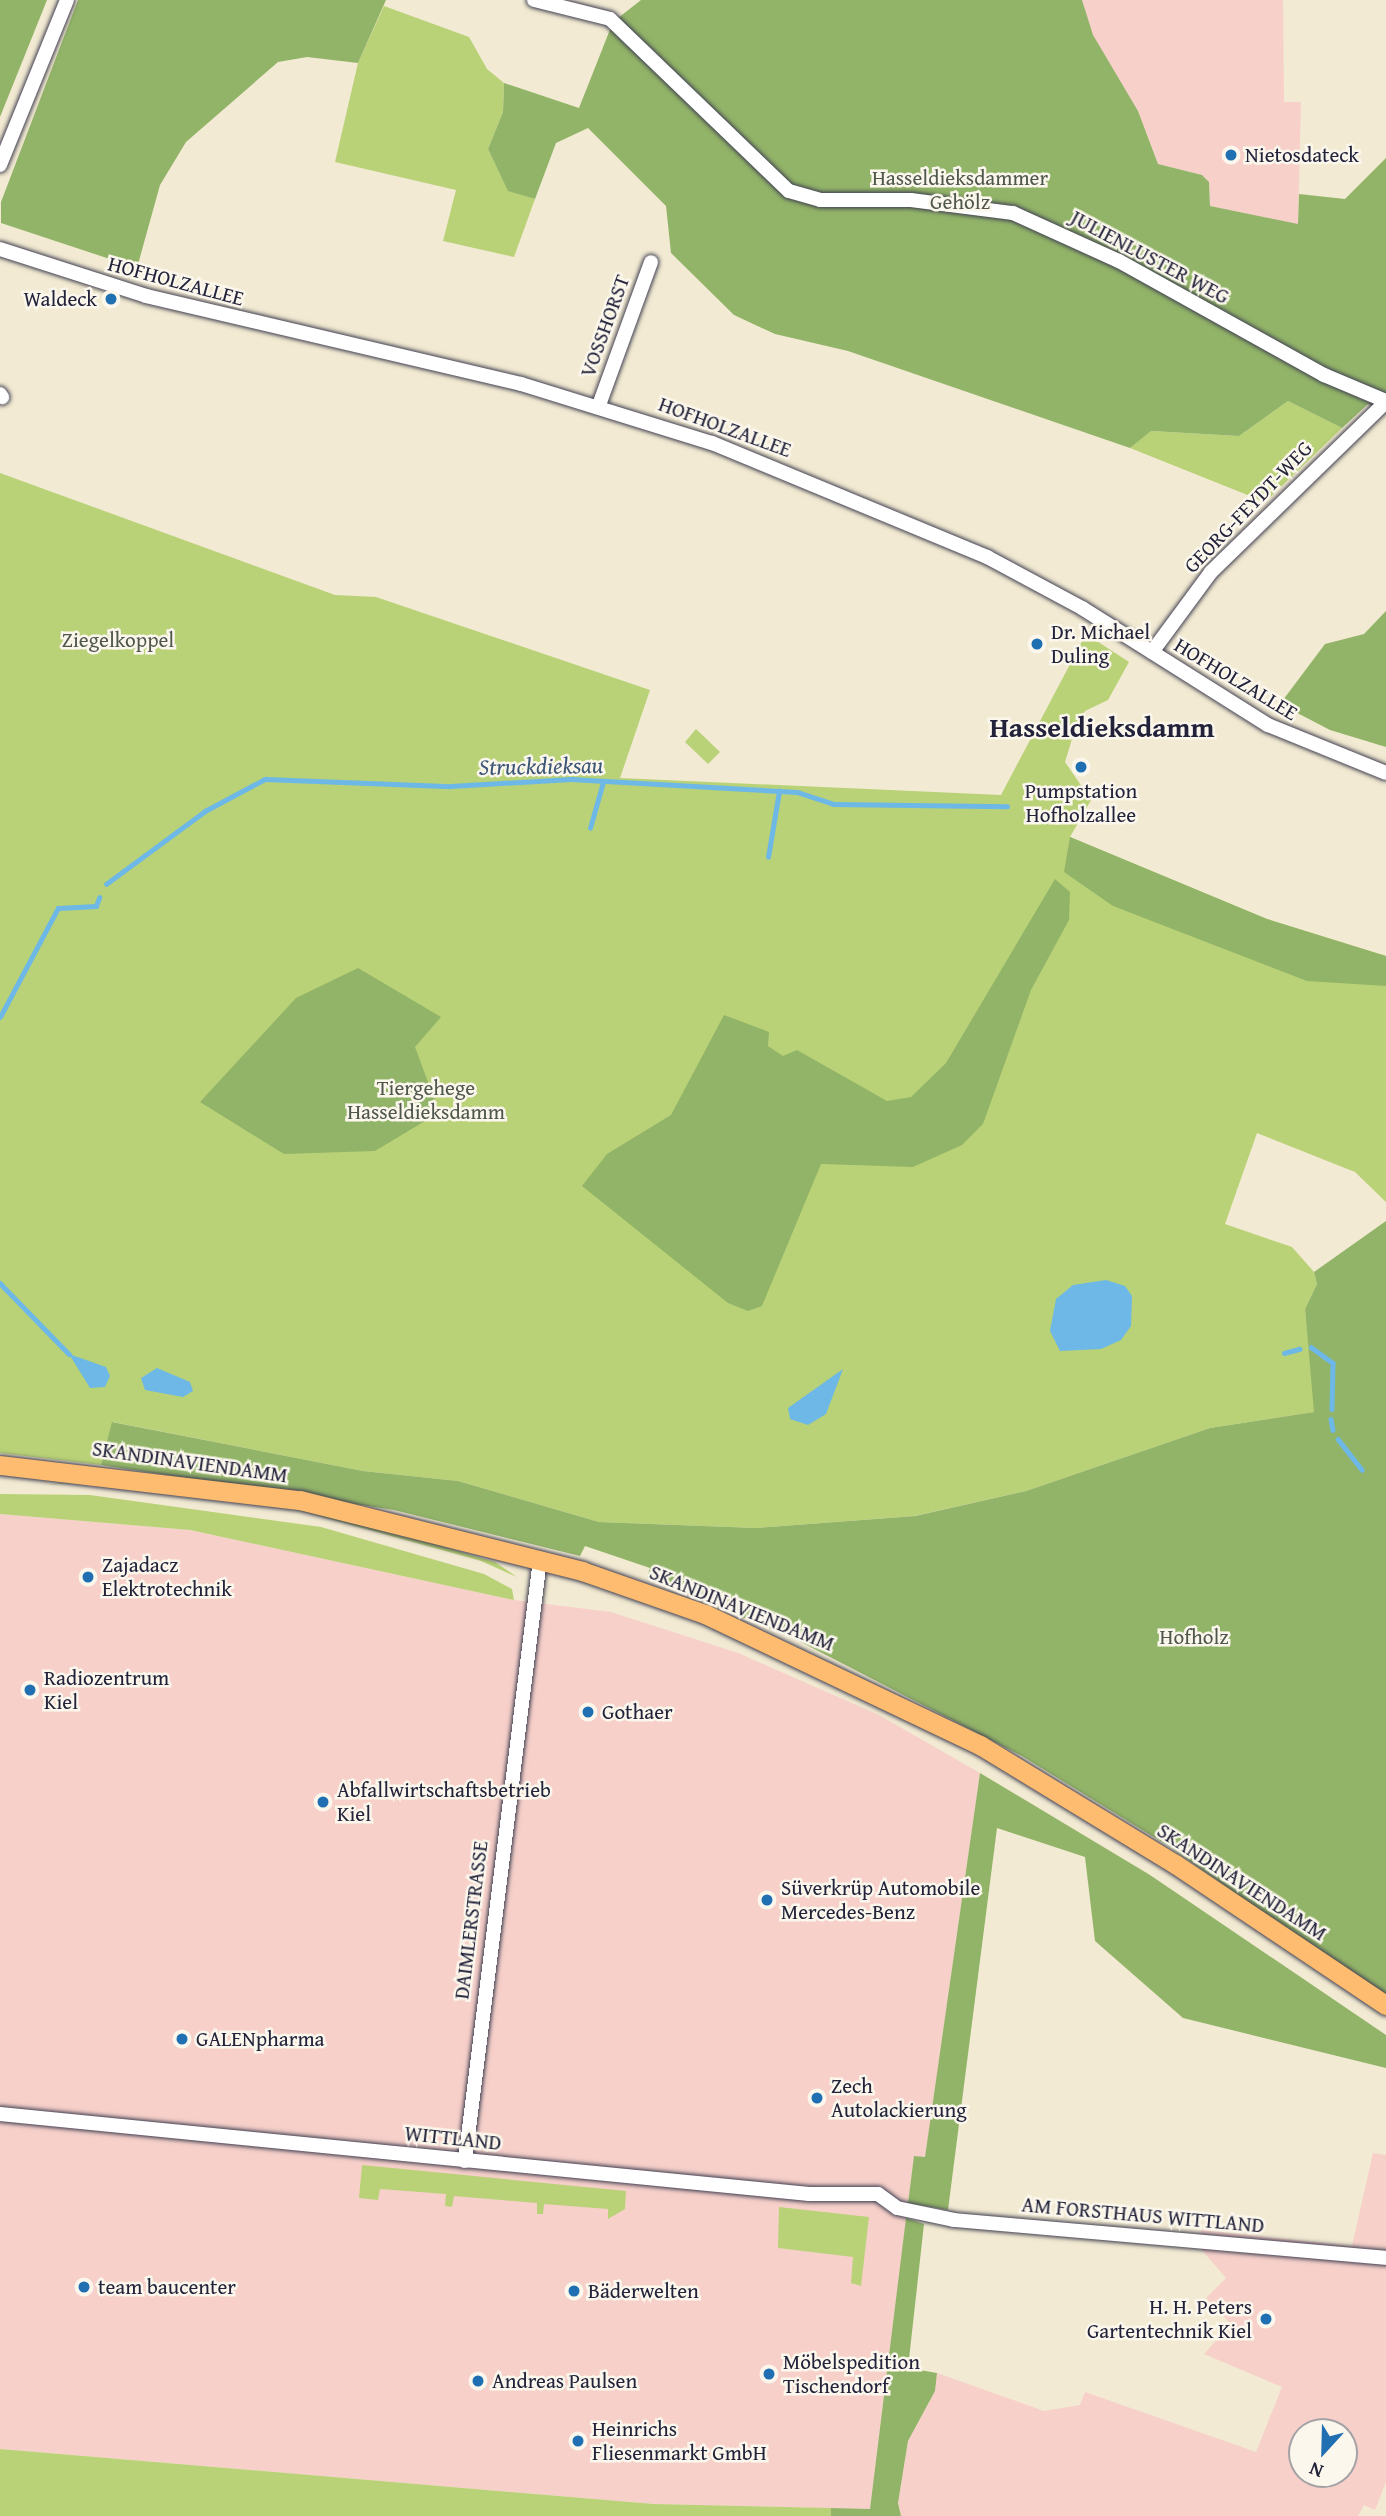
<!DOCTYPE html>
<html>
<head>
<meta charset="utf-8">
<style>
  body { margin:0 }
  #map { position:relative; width:1386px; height:2516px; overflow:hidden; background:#f2ead2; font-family:"Gentium Book Plus",serif }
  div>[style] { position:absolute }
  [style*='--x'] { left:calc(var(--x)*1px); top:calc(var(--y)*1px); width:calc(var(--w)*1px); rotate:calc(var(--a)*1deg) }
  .built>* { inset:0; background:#f7d0ca }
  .green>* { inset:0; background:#b9d277 }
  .forest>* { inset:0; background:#92b468 }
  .water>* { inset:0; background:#6db8e6 }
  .stream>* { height:4.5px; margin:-2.25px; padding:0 2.25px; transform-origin:2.25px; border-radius:2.25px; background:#6db8e6 }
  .roads { filter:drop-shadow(0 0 2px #414052) drop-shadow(0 0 2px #414052) }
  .minor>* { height:14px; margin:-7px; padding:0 7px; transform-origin:7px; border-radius:7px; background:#fff }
  .major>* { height:19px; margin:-9.5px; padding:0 9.5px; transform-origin:9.5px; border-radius:9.5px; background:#fdbc70 }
  .dots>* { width:19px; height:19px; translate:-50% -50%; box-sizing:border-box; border:4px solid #fbf7ec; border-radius:50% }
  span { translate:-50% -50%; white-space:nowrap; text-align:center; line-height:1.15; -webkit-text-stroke:5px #fbf7ec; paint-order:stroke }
  .poi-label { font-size:21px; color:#22223b }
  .left { translate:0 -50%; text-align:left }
  .right { translate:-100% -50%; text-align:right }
  .park-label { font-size:21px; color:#4f574d }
  .street-label { font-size:21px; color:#22223b }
  .water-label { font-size:23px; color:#3c5677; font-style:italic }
  .district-label { font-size:28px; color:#22223b; font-weight:700 }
  .north { position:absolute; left:1288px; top:2418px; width:70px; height:70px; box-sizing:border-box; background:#fbf7ec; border:2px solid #a4a2a5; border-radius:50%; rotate:202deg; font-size:19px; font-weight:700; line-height:28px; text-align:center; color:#22223b }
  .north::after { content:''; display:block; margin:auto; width:24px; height:32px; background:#1f6fb2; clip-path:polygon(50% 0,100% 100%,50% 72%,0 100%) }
</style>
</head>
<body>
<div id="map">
  <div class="built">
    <div style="clip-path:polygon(1082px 0,1283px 0,1284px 102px,1301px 102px,1298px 225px,1210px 206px,1209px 182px,1202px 175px,1158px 164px,1138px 111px,1092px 35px)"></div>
    <div style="clip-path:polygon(0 1514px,190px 1530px,514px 1600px,611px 1612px,738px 1653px,879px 1715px,980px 1773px,925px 2158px,914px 2156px,870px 2509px,654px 2504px,0 2449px)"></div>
    <div style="clip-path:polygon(evenodd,1373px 2153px,1386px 2155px,1386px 2482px,1375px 2510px,1364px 2505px,1358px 2516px,901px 2516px,898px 2503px,908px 2441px,935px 2391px,937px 2373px,1044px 2411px,1080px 2405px,1085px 2392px,1256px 2452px,1282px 2387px,1204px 2354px,1231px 2324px,1206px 2298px,1226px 2278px,1200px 2248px,1201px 2230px,1352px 2246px,1373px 2153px,1302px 2432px,1344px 2432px,1344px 2474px,1302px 2474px,1302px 2432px)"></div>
  </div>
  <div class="green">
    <div style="clip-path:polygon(384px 6px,469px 37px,487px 69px,504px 83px,503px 112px,488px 149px,508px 190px,535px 199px,514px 257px,443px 241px,456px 190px,335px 162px,358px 63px)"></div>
    <div style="clip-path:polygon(1288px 401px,1342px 428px,1265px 502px,1130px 448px,1150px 431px,1239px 436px)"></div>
    <div style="clip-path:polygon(0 473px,335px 595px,376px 597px,650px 690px,620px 778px,1001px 795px,1086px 634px,1129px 662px,1108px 700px,1085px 711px,1075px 729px,1065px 762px,1091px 800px,1070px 837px,1267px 919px,1386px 956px,1386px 1202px,1355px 1172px,1257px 1133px,1225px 1224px,1292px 1247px,1314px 1272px,1317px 1284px,1305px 1309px,1315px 1412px,1210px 1428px,1026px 1491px,914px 1516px,756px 1528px,599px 1522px,458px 1481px,363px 1471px,113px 1422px,101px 1465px,0 1453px)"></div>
    <div style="clip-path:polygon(696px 729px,720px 752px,708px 764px,685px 742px)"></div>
    <div style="clip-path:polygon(83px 1480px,297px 1508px,353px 1520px,495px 1562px,517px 1577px,481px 1561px,297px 1510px,85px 1482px,46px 1485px)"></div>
    <div style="clip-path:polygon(0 1494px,90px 1495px,321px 1527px,484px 1574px,512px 1589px,514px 1600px,190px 1530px,0 1514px)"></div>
    <div style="clip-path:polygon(362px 2165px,626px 2191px,625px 2209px,608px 2219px,608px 2209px,544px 2204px,543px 2214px,537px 2214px,537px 2203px,454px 2196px,452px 2207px,445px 2206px,446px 2194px,380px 2189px,378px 2200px,359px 2198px)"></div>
    <div style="clip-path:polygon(779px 2207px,869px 2217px,861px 2286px,851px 2283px,853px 2257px,778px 2248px)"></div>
    <div style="clip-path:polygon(0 2449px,654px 2504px,831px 2508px,831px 2516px,0 2516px)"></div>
  </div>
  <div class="forest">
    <div style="clip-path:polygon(0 0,47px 0,0 117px)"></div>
    <div style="clip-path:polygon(78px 0,386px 0,358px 63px,307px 57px,278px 62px,186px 142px,160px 185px,137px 268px,1px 223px,1px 202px)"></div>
    <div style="clip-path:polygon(641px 0,1082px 0,1093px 35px,1138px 111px,1158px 164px,1202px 175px,1209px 182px,1210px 206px,1298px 224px,1299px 194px,1345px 199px,1386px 158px,1386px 410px,1368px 404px,1342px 428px,1288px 401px,1239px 436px,1151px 431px,1130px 448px,848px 351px,775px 334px,734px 315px,671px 253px,666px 206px,588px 128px,556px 143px,535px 199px,508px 191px,488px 149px,503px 112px,504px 83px,579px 108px,613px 22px)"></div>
    <div style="clip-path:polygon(1386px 611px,1386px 747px,1330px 730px,1280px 704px,1325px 644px,1364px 634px)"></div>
    <div style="clip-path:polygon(1070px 837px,1267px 919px,1386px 956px,1386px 986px,1307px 981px,1113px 906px,1064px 872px)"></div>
    <div style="clip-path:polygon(1055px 879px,1070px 892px,1069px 920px,1031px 990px,983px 1124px,962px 1145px,913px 1167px,821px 1164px,762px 1306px,748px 1311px,728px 1303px,582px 1186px,607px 1154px,671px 1115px,724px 1015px,769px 1032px,768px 1046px,783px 1056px,797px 1050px,887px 1101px,911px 1097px,946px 1063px)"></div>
    <div style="clip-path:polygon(358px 968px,441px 1017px,415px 1047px,435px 1101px,430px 1118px,375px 1151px,284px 1154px,200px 1102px,296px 998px)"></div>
    <div style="clip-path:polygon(1386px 1221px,1386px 1999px,1170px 1847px,1022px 1756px,793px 1638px,647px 1578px,650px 1568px,585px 1546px,580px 1556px,394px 1510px,101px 1465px,112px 1422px,363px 1471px,458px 1481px,599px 1522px,756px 1528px,915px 1516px,1026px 1491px,1210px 1428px,1314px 1412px,1305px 1309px,1317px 1284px,1314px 1272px)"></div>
    <div style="clip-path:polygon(980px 1773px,1150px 1875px,1386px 2035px,1386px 2068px,1183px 2018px,1095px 1941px,1085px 1857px,997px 1828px,948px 2210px,908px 2203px,914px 2156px,925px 2157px)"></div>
    <div style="clip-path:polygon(906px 2218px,924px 2224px,908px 2368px,937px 2373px,935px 2391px,908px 2441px,898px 2503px,901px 2516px,831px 2516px,831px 2508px,870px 2509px)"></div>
  </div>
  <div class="water">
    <div style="clip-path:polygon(1106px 1280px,1125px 1286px,1132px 1296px,1131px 1326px,1121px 1340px,1101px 1349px,1060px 1351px,1050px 1331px,1056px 1299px,1073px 1285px)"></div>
    <div style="clip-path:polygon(69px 1354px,106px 1367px,110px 1376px,105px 1387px,90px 1388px)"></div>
    <div style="clip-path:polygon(157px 1368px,190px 1382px,193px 1391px,183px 1397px,145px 1390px,141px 1378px)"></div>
    <div style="clip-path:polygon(843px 1369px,826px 1414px,808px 1425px,790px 1419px,788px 1408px)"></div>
  </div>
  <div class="stream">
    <div style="--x:590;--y:828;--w:48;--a:-74.2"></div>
    <div style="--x:768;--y:857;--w:67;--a:-80.5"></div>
    <div style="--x:106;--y:884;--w:123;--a:-36.4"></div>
    <div style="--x:205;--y:811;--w:68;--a:-28.1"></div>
    <div style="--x:265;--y:779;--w:186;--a:2.2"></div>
    <div style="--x:451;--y:786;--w:120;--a:-3.3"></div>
    <div style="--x:571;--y:779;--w:226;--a:3.3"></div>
    <div style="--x:797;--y:792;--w:38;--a:18"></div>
    <div style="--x:833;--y:804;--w:174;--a:0.7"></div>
    <div style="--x:0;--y:1017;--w:123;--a:-62"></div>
    <div style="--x:58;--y:908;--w:38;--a:-3"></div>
    <div style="--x:96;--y:906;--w:9;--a:-69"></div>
    <div style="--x:0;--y:1283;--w:99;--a:45.8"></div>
    <div style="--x:1311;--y:1347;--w:27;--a:36"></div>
    <div style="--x:1333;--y:1363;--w:46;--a:91.2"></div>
    <div style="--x:1284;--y:1353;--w:16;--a:-15"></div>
    <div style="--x:1331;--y:1419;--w:11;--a:80"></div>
    <div style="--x:1338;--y:1439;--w:39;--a:52"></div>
  </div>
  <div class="roads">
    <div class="minor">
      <div style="--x:534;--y:0;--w:78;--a:14"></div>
      <div style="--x:610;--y:19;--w:248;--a:43.9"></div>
      <div style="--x:789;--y:191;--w:32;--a:16"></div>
      <div style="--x:820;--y:200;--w:91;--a:0"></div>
      <div style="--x:911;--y:200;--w:103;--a:7.3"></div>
      <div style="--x:1013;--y:213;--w:116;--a:24.4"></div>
      <div style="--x:1119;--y:261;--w:235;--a:29.1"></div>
      <div style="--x:1324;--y:375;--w:67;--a:22.8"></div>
      <div style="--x:0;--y:165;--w:178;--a:-67.9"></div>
      <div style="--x:0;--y:249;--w:153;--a:17.8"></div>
      <div style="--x:146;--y:296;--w:385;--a:13.2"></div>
      <div style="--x:521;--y:384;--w:200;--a:17.2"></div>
      <div style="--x:712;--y:443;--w:298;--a:22.5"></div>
      <div style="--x:987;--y:557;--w:108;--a:28.2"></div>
      <div style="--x:1082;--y:608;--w:220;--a:32.2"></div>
      <div style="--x:1268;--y:725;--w:127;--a:22.1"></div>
      <div style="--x:0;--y:394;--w:4;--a:56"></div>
      <div style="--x:599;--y:405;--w:152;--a:-70"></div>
      <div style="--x:1152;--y:652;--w:99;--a:-53.6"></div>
      <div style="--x:1211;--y:572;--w:244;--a:-44.2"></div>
      <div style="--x:0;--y:2114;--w:813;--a:5.65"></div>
      <div style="--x:809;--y:2194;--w:69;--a:0"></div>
      <div style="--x:878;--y:2194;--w:24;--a:36"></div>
      <div style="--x:897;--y:2208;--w:58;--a:11.9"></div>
      <div style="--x:954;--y:2220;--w:434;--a:5"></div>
      <div style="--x:465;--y:2161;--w:606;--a:-82.89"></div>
    </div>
    <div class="major">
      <div style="--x:0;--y:1465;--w:302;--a:6.7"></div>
      <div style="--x:300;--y:1500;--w:291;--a:14.1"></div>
      <div style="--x:582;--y:1571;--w:130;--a:19.3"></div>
      <div style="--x:705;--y:1614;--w:305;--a:25.5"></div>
      <div style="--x:980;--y:1745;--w:228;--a:31.4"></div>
      <div style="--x:1175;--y:1864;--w:254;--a:33.8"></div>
    </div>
  </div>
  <div class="dots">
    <div style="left:1231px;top:155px;background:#1f6fb2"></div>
    <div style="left:111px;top:299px;background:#1f6fb2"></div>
    <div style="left:1037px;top:644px;background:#1f6fb2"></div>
    <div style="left:1081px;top:767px;background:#1f6fb2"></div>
    <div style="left:88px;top:1577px;background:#1f6fb2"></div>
    <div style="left:30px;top:1690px;background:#1f6fb2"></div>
    <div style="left:588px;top:1712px;background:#1f6fb2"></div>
    <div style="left:323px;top:1802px;background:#1f6fb2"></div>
    <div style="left:767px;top:1900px;background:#1f6fb2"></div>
    <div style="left:182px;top:2039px;background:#1f6fb2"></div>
    <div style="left:817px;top:2098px;background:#1f6fb2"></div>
    <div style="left:84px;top:2287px;background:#1f6fb2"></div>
    <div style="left:574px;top:2291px;background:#1f6fb2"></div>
    <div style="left:1266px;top:2319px;background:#1f6fb2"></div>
    <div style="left:769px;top:2374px;background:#1f6fb2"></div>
    <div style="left:478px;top:2381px;background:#1f6fb2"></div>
    <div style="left:578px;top:2441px;background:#1f6fb2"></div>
  </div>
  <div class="poi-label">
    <span class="left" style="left:1245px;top:155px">Nietosdateck</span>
    <span class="right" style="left:97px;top:299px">Waldeck</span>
    <span class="left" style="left:1051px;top:644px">Dr. Michael<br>Duling</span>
    <span style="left:1081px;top:803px">Pumpstation<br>Hofholzallee</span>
    <span class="left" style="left:102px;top:1577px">Zajadacz<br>Elektrotechnik</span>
    <span class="left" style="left:44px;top:1690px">Radiozentrum<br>Kiel</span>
    <span class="left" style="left:602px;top:1712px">Gothaer</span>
    <span class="left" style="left:337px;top:1802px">Abfallwirtschaftsbetrieb<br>Kiel</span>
    <span class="left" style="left:781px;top:1900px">Süverkrüp Automobile<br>Mercedes-Benz</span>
    <span class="left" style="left:196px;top:2039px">GALENpharma</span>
    <span class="left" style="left:831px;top:2098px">Zech<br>Autolackierung</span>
    <span class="left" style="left:98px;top:2287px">team baucenter</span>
    <span class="left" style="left:588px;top:2291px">Bäderwelten</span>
    <span class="right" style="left:1252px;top:2319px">H. H. Peters<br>Gartentechnik Kiel</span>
    <span class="left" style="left:783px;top:2374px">Möbelspedition<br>Tischendorf</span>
    <span class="left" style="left:492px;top:2381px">Andreas Paulsen</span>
    <span class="left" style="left:592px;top:2441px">Heinrichs<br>Fliesenmarkt GmbH</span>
  </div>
  <div class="park-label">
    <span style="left:960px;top:190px">Hasseldieksdammer<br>Gehölz</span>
    <span style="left:118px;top:640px">Ziegelkoppel</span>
    <span style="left:426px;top:1100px">Tiergehege<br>Hasseldieksdamm</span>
    <span style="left:1194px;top:1637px">Hofholz</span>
  </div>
  <div class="street-label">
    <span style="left:1150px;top:257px;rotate:28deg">JULIENLUSTER WEG</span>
    <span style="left:176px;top:281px;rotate:15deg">HOFHOLZALLEE</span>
    <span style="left:605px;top:326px;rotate:-70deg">VOSSHORST</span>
    <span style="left:725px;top:427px;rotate:20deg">HOFHOLZALLEE</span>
    <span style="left:1248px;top:507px;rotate:-46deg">GEORG-FEYDT-WEG</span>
    <span style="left:1236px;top:679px;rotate:31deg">HOFHOLZALLEE</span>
    <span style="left:190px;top:1462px;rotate:8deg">SKANDINAVIENDAMM</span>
    <span style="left:742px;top:1608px;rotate:22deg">SKANDINAVIENDAMM</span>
    <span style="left:1242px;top:1882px;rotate:33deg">SKANDINAVIENDAMM</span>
    <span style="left:471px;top:1920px;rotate:-83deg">DAIMLERSTRASSE</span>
    <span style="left:453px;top:2138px;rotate:6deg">WITTLAND</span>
    <span style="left:1143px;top:2215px;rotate:5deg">AM FORSTHAUS WITTLAND</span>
  </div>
  <div class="water-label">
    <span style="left:541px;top:766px;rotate:-1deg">Struckdieksau</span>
  </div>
  <div class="district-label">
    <span style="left:1102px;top:727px">Hasseldieksdamm</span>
  </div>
  <div class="north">N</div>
</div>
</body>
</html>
